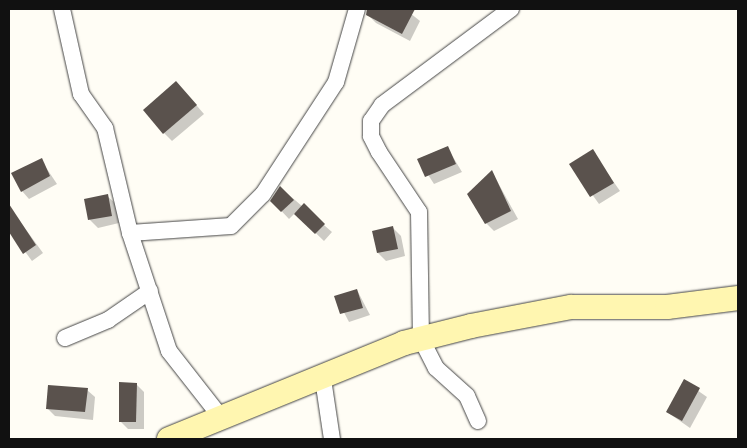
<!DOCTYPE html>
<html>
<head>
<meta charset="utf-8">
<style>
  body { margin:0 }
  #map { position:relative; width:747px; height:448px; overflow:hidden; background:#fffdf5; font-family:"Times New Roman",serif }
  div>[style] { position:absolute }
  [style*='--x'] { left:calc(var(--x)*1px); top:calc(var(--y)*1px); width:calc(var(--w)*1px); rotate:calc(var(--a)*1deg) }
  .shadow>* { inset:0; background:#0003 }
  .building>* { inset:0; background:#5a524d }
  .roads { filter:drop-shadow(0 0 1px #444) drop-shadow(0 0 1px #444) }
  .minor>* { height:16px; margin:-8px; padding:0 8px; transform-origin:8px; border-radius:8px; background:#fff }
  .secondary>* { height:24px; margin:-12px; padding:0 12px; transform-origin:12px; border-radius:12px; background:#fff6b0 }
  span { translate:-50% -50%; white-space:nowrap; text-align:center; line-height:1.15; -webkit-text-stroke:5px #fff; paint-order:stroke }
  .frame { position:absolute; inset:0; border:10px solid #111; pointer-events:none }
</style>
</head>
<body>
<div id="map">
  <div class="shadow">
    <div style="clip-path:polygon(371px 9px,405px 9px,420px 21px,410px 41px,376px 23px,368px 15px)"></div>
    <div style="clip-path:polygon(184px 91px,204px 114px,172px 141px,164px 133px)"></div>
    <div style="clip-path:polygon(447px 147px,462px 172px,434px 184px,418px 159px)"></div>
    <div style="clip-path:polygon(592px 151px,620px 191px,599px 204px,571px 165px)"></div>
    <div style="clip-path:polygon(41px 160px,57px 184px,29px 199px,22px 191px)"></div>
    <div style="clip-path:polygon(492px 172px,518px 219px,494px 231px,486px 223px)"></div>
    <div style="clip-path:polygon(281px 188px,332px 232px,324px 241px,295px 213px,289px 219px,272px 201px)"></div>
    <div style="clip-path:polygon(107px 196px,115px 203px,119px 223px,98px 228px,90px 220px,86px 200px)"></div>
    <div style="clip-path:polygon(16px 216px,43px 253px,32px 261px,9px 230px,9px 221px)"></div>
    <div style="clip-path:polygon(393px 228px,401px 236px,405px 256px,386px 261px,378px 253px)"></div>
    <div style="clip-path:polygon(357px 290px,370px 315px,349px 322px,336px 297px)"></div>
    <div style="clip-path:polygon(684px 381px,707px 397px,690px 428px,667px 412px)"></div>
    <div style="clip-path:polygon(136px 384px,144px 392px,144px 429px,128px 429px,120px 421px)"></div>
    <div style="clip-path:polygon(87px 390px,95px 397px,93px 420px,55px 416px,47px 408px)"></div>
  </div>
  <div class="building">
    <div style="clip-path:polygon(367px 9px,415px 9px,402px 34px,366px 15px)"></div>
    <div style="clip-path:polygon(176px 81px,197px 105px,163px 134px,143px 110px)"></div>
    <div style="clip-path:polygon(448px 146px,456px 164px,425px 177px,417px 159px)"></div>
    <div style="clip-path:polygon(593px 149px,614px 183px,590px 197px,569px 164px)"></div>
    <div style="clip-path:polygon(42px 158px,50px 176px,21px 192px,11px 173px)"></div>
    <div style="clip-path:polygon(492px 170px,511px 211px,485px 224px,467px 194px)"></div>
    <div style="clip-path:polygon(280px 186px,294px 200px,281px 212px,270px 201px)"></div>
    <div style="clip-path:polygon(108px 194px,112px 216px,88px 220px,84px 199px)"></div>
    <div style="clip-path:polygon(304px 203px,325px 224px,315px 234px,294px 214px)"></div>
    <div style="clip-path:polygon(9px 204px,36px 245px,23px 254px,9px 232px)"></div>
    <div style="clip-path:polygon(393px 226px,398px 249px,377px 253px,372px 231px)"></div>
    <div style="clip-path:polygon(357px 289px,363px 308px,340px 314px,334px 296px)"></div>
    <div style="clip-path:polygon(684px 379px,700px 388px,682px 421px,666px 412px)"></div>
    <div style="clip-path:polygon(119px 382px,137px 383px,136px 422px,119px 422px)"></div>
    <div style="clip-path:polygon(48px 385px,88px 388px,85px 412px,46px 409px)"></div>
  </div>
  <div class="roads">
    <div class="minor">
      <div style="--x:62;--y:9;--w:87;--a:77.4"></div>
      <div style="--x:81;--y:94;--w:42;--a:54.8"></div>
      <div style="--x:105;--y:128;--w:108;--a:76.6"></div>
      <div style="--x:130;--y:233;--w:124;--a:71.7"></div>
      <div style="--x:169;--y:351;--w:83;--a:51.9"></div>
      <div style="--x:130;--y:233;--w:101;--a:-4"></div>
      <div style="--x:231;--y:226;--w:45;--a:-45"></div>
      <div style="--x:263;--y:194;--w:134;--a:-56.9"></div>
      <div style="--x:336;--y:82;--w:76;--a:-74"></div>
      <div style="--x:65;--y:338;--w:47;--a:-22.7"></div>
      <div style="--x:108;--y:320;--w:51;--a:-34.6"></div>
      <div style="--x:323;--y:379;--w:61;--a:81.5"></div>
      <div style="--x:478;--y:421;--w:27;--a:-114"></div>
      <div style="--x:467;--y:396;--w:42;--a:-137.9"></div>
      <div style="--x:436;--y:368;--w:33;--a:-117"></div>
      <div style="--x:421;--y:339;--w:127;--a:-90.9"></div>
      <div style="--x:419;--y:212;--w:72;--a:-123.7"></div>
      <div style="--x:379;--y:152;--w:18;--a:-117"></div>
      <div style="--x:371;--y:136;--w:15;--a:-90"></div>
      <div style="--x:371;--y:121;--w:19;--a:-55"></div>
      <div style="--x:382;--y:105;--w:161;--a:-36.7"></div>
    </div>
    <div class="secondary">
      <div style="--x:169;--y:439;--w:254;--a:-22.2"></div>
      <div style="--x:404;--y:343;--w:69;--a:-14.2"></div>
      <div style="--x:471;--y:326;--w:102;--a:-10.8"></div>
      <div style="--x:571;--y:307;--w:96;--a:0"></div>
      <div style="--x:667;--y:307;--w:72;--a:-7.2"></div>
    </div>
  </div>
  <div class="frame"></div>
</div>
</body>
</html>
